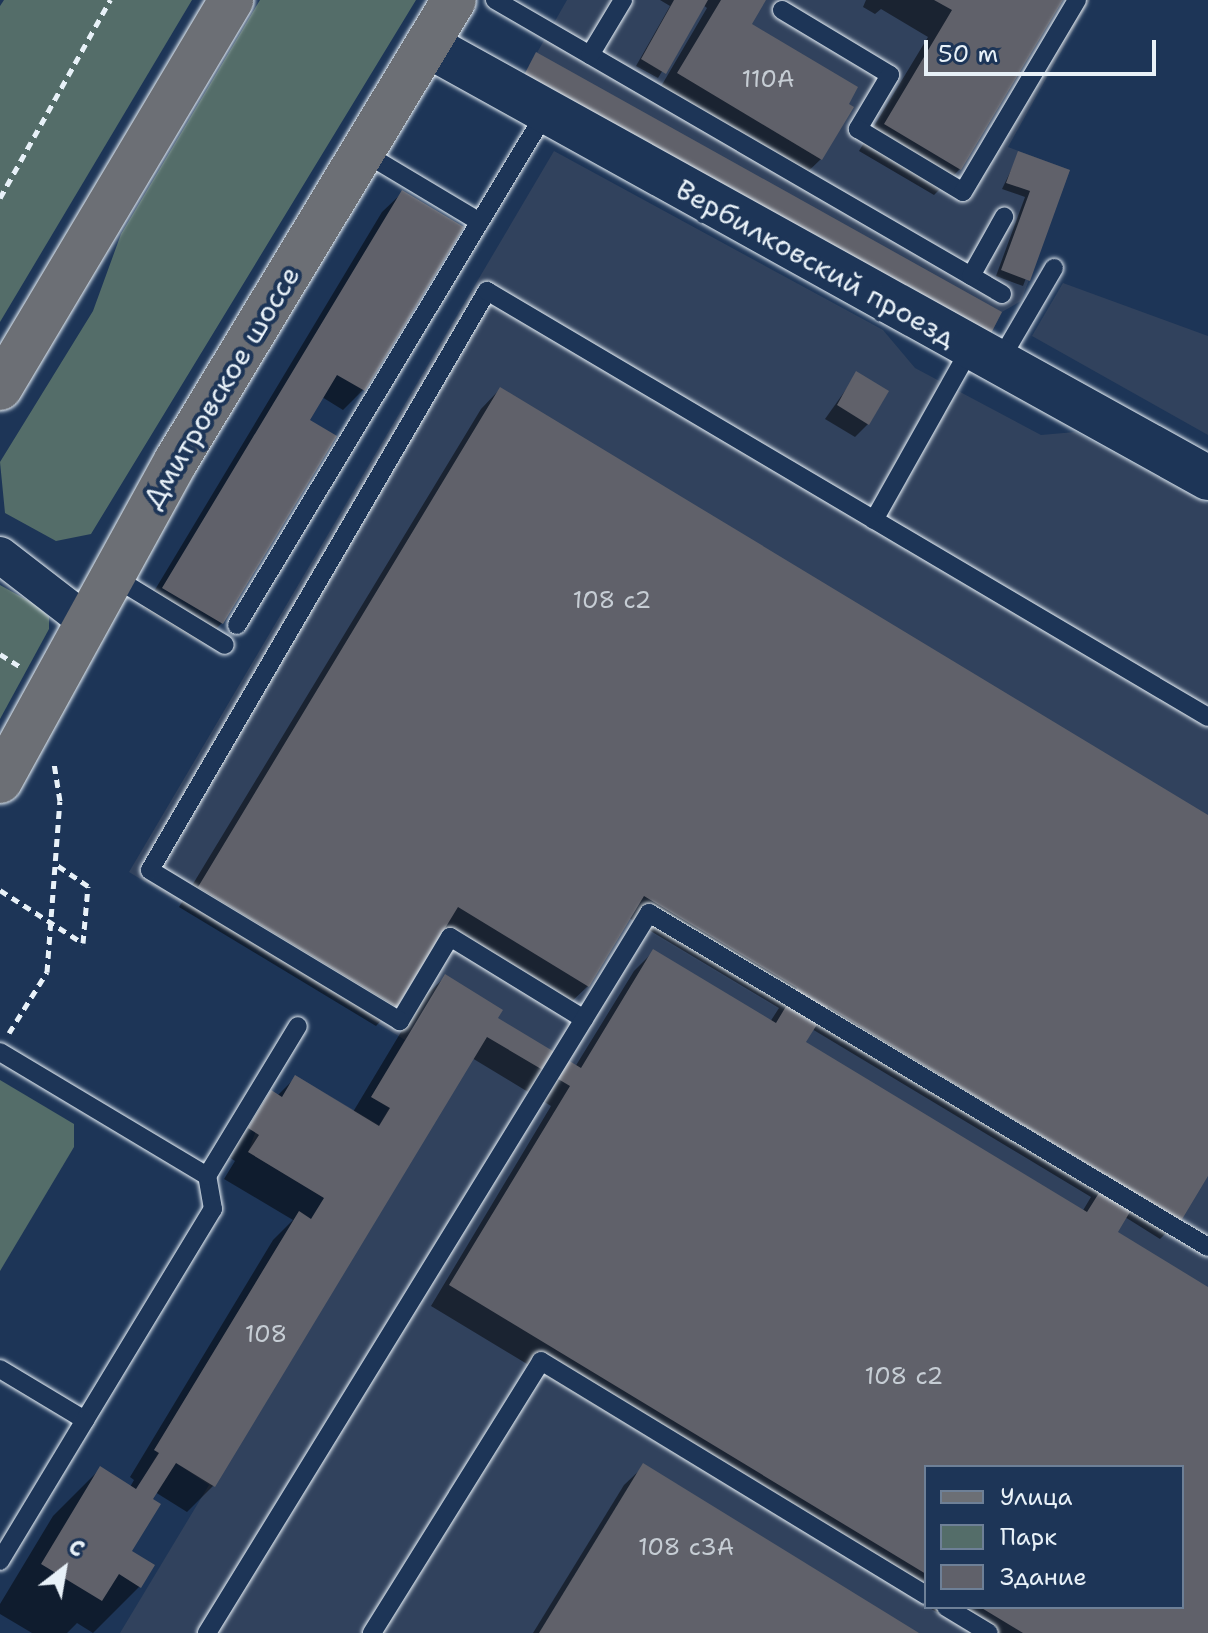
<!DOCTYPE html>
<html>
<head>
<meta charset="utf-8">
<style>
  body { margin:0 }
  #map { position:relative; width:1208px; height:1633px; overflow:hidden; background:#1d3557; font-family:"Shantell Sans",sans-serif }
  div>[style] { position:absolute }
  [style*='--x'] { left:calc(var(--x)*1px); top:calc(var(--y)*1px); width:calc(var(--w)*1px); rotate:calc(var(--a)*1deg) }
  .built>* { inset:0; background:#31425d }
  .green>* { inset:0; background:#546d69 }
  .shadow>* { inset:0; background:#0007 }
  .building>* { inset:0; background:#60616a }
  .path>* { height:5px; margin-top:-2.5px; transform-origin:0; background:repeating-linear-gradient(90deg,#e8f1f8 0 8px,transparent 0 14px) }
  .roads { filter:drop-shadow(0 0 2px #e8f1f8) drop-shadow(0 0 2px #e8f1f8) }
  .lane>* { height:18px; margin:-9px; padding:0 9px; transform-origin:9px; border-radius:9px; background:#1d3557 }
  .street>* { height:36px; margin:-18px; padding:0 18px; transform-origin:18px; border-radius:18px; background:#1d3557 }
  .secondary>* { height:44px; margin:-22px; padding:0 22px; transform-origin:22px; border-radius:22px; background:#1d3557 }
  .primary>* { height:44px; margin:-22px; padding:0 22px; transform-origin:22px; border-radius:22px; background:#6c6f75 }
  span { translate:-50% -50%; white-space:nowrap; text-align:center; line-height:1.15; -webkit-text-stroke:8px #1d3557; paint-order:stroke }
  .number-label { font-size:24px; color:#c6cdd4 }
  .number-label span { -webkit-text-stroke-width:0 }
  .street-label { font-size:28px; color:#e8f1f8 }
  .legend { position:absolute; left:924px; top:1465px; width:260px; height:144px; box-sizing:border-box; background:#1d3557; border:2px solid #6e8097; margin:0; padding:10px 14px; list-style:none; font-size:24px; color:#e8f1f8 }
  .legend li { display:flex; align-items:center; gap:16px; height:40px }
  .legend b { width:40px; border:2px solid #6e8097 }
  .north { position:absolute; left:24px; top:1529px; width:80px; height:80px; -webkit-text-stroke:6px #1d3557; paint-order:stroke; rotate:31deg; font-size:22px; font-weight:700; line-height:32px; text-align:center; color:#e8f1f8 }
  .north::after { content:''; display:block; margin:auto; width:28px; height:36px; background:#e8f1f8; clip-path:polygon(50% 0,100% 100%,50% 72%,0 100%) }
  .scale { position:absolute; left:924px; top:40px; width:232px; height:36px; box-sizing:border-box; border:4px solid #e8f1f8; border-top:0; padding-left:10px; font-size:24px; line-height:28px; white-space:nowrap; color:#e8f1f8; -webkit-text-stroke:6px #1d3557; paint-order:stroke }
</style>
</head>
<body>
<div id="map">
  <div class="built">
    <div style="clip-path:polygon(567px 0,1090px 0,1008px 147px,1070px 170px,1021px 301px,1002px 312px,987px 341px,522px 79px)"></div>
    <div style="clip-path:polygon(evenodd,554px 151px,883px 330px,915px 368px,1041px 435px,1075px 432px,1208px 504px,1208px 1633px,120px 1633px,209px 1485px,176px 1463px,153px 1499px,137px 1489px,158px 1453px,154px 1450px,299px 1211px,311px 1219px,324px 1198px,248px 1152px,271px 1090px,282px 1097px,295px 1075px,379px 1125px,389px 1108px,371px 1097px,405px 1040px,129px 872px,554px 151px,926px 1467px,1182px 1467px,1182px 1607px,926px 1607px,926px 1467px)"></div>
    <div style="clip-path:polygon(1063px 283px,1208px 336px,1208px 435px,1032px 336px)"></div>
  </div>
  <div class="green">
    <div style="clip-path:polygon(4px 0,192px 0,0 322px,0 6px)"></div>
    <div style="clip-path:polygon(260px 0,416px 0,91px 534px,56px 541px,5px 513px,0 462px,93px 311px,121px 234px)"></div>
    <div style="clip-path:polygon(0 585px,36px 605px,49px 617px,49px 629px,0 719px)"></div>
    <div style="clip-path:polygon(0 1080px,74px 1124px,74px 1147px,0 1271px)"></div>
  </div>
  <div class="shadow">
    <div style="clip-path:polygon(660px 0,764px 0,749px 24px,821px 159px,795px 184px,653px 100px,707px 8px,703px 5px,658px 78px,636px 66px,670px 6px)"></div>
    <div style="clip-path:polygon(1060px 0,960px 169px,934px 195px,859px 151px,928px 37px,881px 9px,875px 14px,863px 7px,866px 0)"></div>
    <div style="clip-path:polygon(1019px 154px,1067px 171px,1023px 286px,996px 276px,1025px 197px,1002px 189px)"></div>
    <div style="clip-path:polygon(402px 193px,363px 390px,343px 410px,322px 397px,307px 420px,334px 436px,222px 623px,202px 643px,144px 608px,382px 212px)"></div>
    <div style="clip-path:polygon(857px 374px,868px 424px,855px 437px,825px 419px)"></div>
    <div style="clip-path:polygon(evenodd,500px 389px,1208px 817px,1208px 1172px,1180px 1219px,1160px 1239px,1125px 1217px,1115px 1233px,1208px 1289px,1208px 1633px,971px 1633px,928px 1607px,1182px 1607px,1182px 1467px,926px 1467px,926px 1605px,431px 1306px,551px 1106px,472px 1058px,213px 1486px,187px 1512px,155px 1492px,129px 1552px,140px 1586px,93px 1633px,77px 1623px,67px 1633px,32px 1633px,0 1614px,0 1604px,53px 1516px,100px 1469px,130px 1487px,134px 1480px,130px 1477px,273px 1240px,293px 1220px,224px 1179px,235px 1161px,224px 1154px,245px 1119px,271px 1093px,277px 1096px,295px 1078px,353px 1112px,419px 1002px,445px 977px,492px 1026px,575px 1067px,634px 971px,653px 952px,770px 1022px,779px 1008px,629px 918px,588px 986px,568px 1005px,442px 929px,395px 1006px,376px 1026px,179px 907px,481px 409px,500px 389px,812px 1029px,1091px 1197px,1082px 1212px,804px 1043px,812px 1029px)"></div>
    <div style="clip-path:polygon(644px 1466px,915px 1633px,533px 1633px,624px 1485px)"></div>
  </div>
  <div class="building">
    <div style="clip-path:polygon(674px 0,708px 0,666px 74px,641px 59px)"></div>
    <div style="clip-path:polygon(721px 0,766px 0,752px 24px,858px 87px,849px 104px,854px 107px,822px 160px,677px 73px)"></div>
    <div style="clip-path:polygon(934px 0,1063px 0,961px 170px,884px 124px,952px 10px)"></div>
    <div style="clip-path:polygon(536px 52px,1002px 312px,987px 341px,522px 79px)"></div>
    <div style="clip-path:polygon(1018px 151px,1070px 170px,1030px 281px,1001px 270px,1030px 191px,1006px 183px)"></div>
    <div style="clip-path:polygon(402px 190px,464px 227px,365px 391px,337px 375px,310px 420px,337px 436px,223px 624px,162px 588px)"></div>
    <div style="clip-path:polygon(856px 371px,889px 391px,869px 425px,837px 405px)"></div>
    <div style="clip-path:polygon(evenodd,500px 387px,1208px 815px,1208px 1176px,1181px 1221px,1140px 1195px,1118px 1232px,1208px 1287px,1208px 1633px,1023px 1633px,980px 1607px,1182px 1607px,1182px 1467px,926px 1467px,926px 1574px,449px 1285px,570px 1086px,487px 1037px,215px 1487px,176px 1463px,153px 1499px,161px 1504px,132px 1551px,155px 1565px,141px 1588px,119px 1574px,102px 1601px,41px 1564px,100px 1466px,136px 1489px,159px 1453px,154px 1450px,299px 1211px,311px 1219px,324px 1198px,248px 1152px,259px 1135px,248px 1128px,271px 1090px,282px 1097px,295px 1075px,379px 1126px,390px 1108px,371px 1097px,445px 974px,503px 1010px,498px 1018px,581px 1068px,653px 949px,776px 1023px,797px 988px,644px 896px,589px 987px,458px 907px,397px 1007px,198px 887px,500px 387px,828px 1007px,1109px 1177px,1087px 1212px,806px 1042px,828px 1007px)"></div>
    <div style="clip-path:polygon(643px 1463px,919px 1633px,539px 1633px)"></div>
  </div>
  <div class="path">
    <div style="--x:0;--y:198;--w:227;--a:-60.9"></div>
    <div style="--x:0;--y:654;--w:25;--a:32"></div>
    <div style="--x:0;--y:890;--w:98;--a:32.6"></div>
    <div style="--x:83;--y:943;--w:57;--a:-85"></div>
    <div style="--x:88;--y:886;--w:40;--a:-146"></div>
    <div style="--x:9;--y:1033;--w:72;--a:-58.1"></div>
    <div style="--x:47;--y:972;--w:171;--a:-85.7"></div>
    <div style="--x:60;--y:801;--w:38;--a:-99"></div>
  </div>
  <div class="roads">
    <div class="lane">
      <div style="--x:495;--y:0;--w:586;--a:30.11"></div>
      <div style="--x:782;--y:10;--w:126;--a:31"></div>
      <div style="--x:890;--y:75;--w:63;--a:120.7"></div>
      <div style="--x:858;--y:129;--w:122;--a:31"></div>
      <div style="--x:963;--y:192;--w:223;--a:-59.3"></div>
      <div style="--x:590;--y:55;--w:64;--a:-59"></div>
      <div style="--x:363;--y:152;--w:136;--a:30.9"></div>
      <div style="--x:971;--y:276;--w:68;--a:-60.8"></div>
      <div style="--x:999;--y:362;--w:109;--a:-59.7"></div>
      <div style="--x:874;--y:520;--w:196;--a:-60.7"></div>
      <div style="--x:112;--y:576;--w:132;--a:31.4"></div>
      <div style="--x:237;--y:625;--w:599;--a:-58.94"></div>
      <div style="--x:584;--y:1019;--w:157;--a:-148.5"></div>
      <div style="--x:450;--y:937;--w:98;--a:120.8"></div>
      <div style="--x:400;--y:1021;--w:292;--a:-148.9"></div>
      <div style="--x:150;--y:870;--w:670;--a:-59.8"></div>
      <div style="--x:487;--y:291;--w:837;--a:30.58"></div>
      <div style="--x:0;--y:1052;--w:241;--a:30.9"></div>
      <div style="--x:0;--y:1369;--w:99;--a:31"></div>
      <div style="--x:85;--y:1420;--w:247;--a:-58.8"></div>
      <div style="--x:213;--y:1209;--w:34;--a:-100"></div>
      <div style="--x:207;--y:1176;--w:175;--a:-58.8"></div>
      <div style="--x:0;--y:1561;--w:165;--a:-58.9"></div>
      <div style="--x:946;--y:1607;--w:50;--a:31.2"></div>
      <div style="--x:207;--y:1633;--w:845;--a:-58.45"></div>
      <div style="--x:649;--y:913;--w:651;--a:30.86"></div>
      <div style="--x:372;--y:1633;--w:320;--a:-58.1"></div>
      <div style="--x:541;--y:1361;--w:451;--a:31.3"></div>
    </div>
    <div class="street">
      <div style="--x:0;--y:555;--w:106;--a:37.7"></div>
    </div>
    <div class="secondary">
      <div style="--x:427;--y:45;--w:893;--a:29"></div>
    </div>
    <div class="primary">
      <div style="--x:0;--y:388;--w:452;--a:-59.2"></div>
      <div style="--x:0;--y:781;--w:365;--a:-61.2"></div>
      <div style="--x:176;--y:461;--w:538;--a:-58.91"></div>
    </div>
  </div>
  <div class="number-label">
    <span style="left:768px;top:80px">110А</span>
    <span style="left:612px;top:601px">108 с2</span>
    <span style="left:266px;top:1335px">108</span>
    <span style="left:904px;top:1377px">108 с2</span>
    <span style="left:686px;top:1548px">108 с3А</span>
  </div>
  <div class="street-label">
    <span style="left:816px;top:263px;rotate:29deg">Вербилковский проезд</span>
    <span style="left:221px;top:387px;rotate:-59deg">Дмитровское шоссе</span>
  </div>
  <ul class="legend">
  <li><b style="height:10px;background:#6c6f75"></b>Улица</li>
  <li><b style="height:22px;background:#546d69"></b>Парк</li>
  <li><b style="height:22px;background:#60616a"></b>Здание</li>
  </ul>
  <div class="north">С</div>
  <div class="scale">50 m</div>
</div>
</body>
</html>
